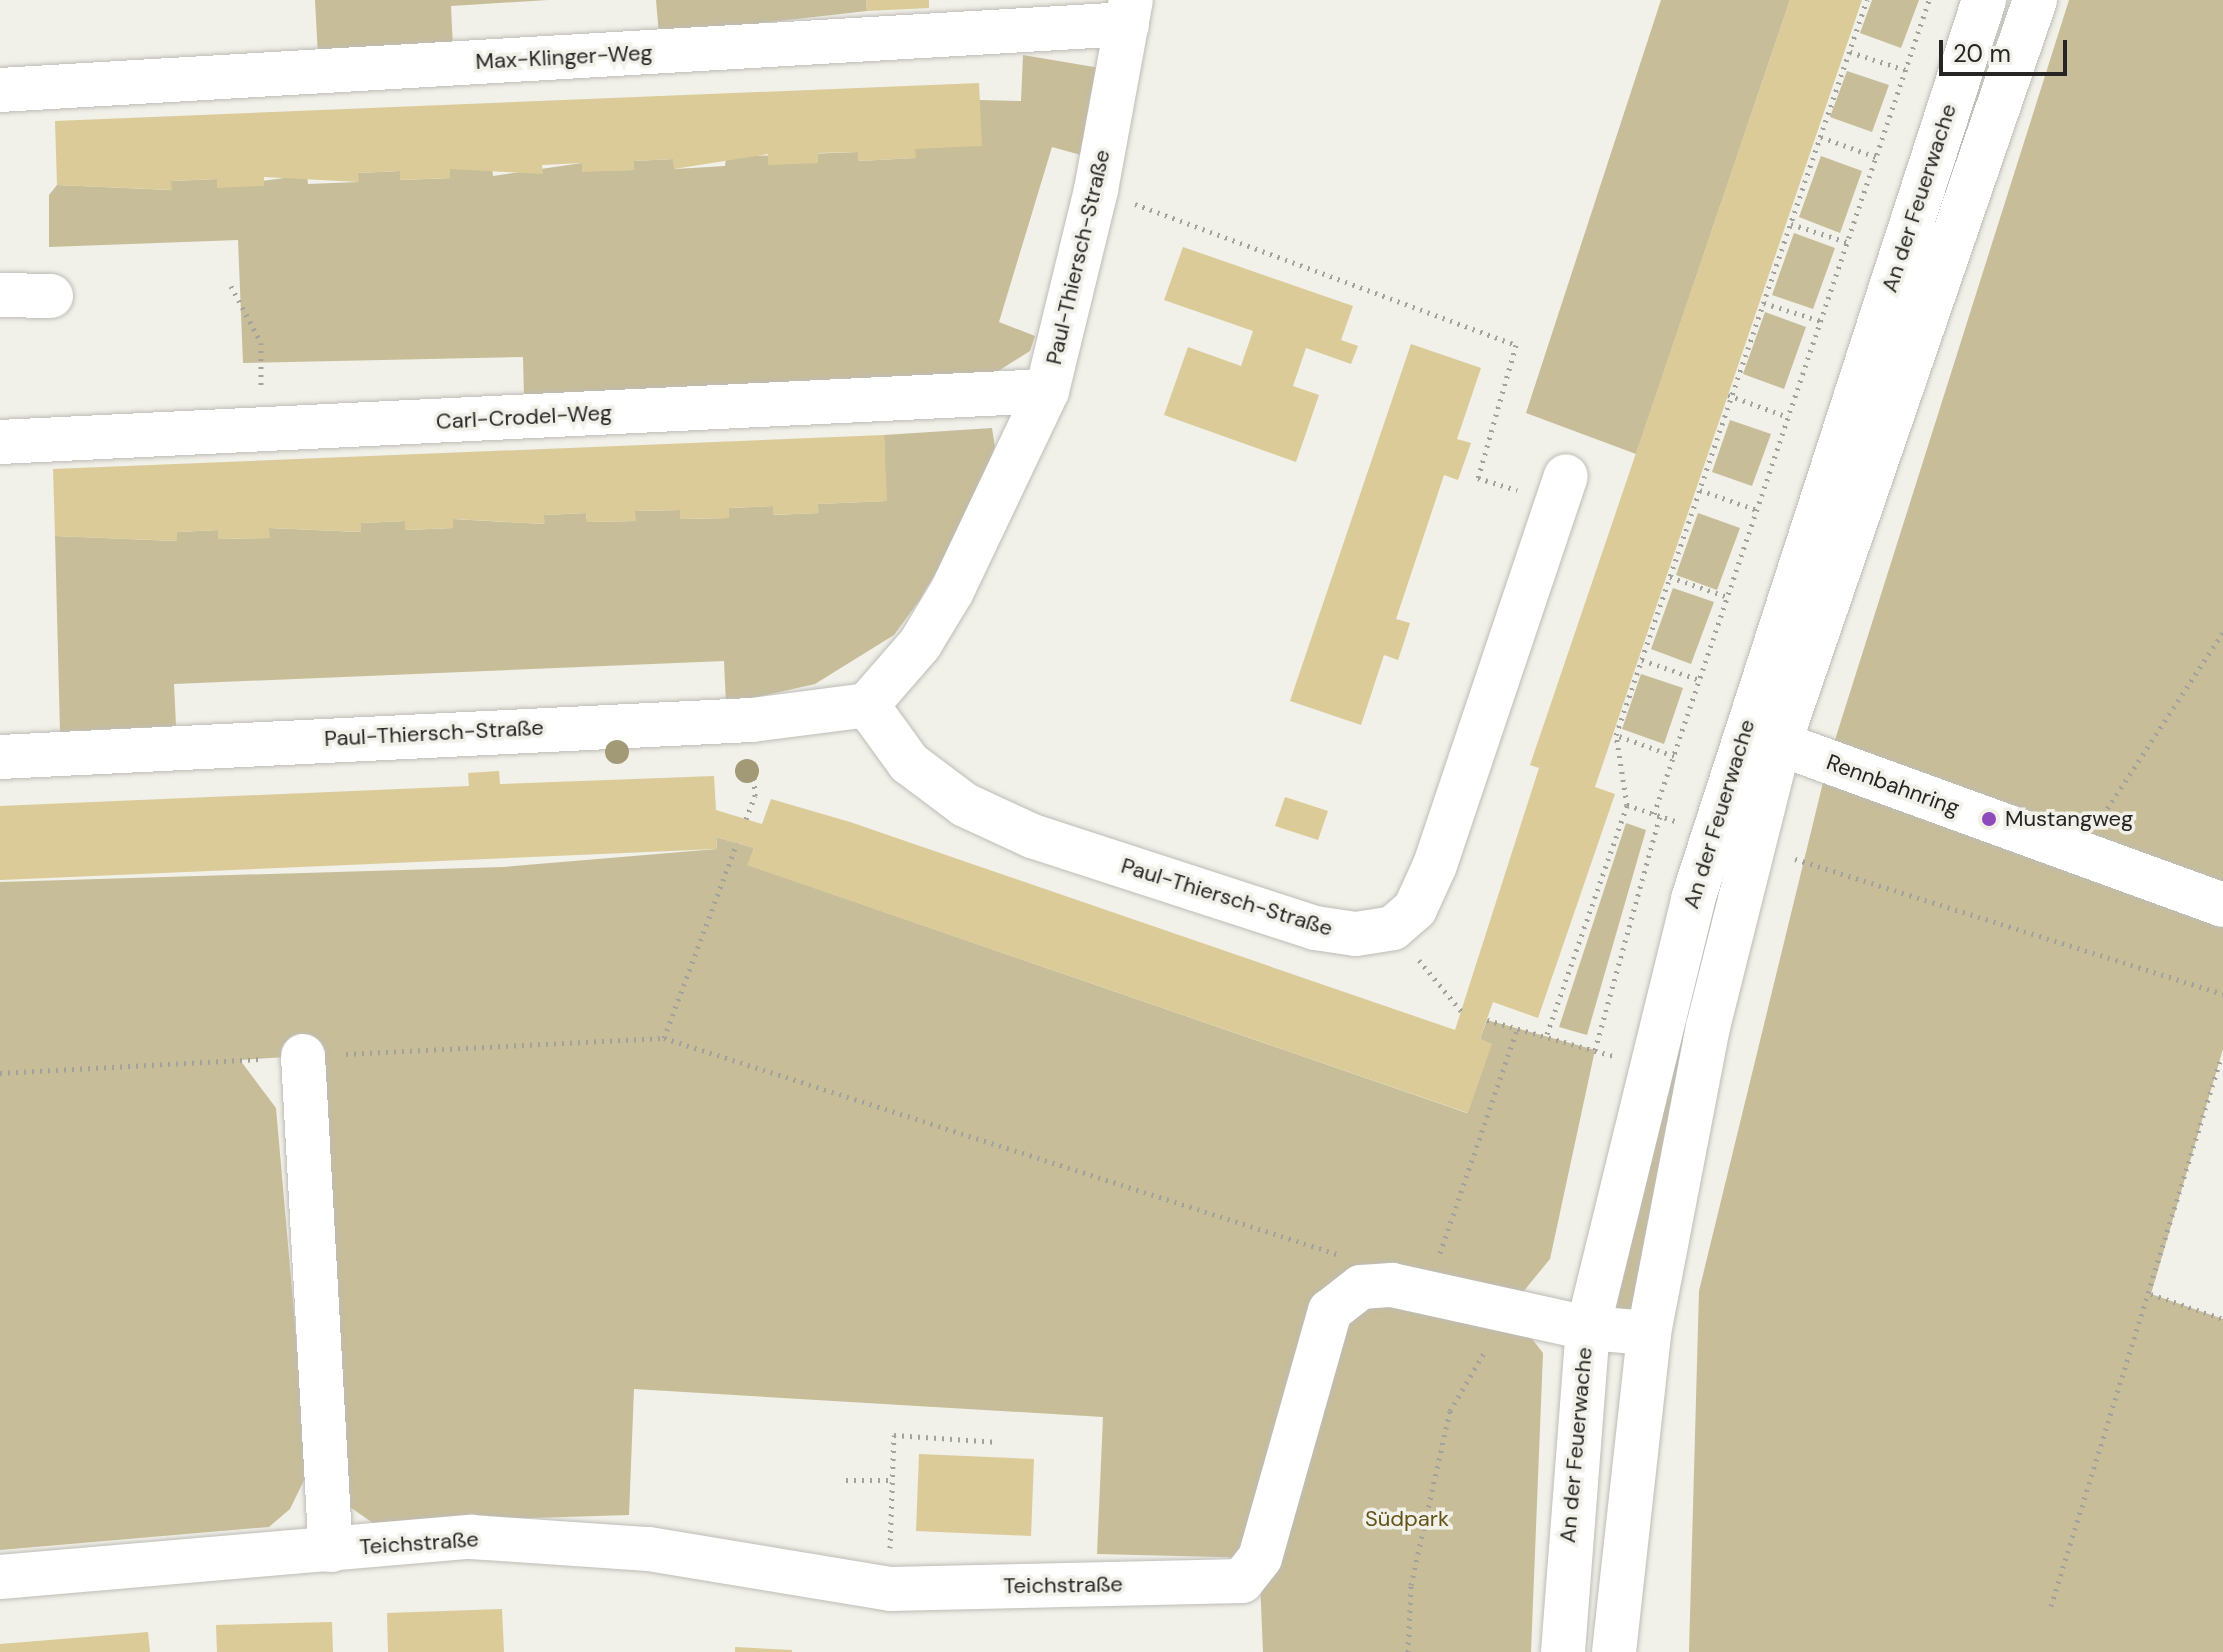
<!DOCTYPE html>
<html>
<head>
<meta charset="utf-8">
<style>
  body { margin:0 }
  #map { position:relative; width:2223px; height:1652px; overflow:hidden; background:#f1f0e9; font-family:"DM Sans",sans-serif }
  div>[style] { position:absolute }
  [style*='--x'] { left:calc(var(--x)*1px); top:calc(var(--y)*1px); width:calc(var(--w)*1px); rotate:calc(var(--a)*1deg) }
  .green>* { inset:0; background:#c7bd99 }
  .building>* { inset:0; background:#dacb99 }
  .path>* { height:5px; margin-top:-2.5px; transform-origin:0; background:repeating-linear-gradient(90deg,#a2a19c 0 2px,transparent 0 8px) }
  .roads { filter:drop-shadow(0 0 2px #bebcb6) drop-shadow(0 0 2px #bebcb6) }
  .minor>* { height:44px; margin:-22px; padding:0 22px; transform-origin:22px; border-radius:22px; background:#fff }
  .trees>* { width:24px; height:24px; margin:-12px; border-radius:50%; background:#a29a76 }
  .dots>* { width:22px; height:22px; translate:-50% -50%; box-sizing:border-box; border:4px solid #f1f0e9; border-radius:50% }
  span { translate:-50% -50%; white-space:nowrap; text-align:center; line-height:1.15; -webkit-text-stroke:7px #f1f0e9; paint-order:stroke }
  .street-label { font-size:22px; color:#262523 }
  .poi-label { font-size:22px; color:#262523 }
  .left { translate:0 -50%; text-align:left }
  .park-label { font-size:22px; color:#625318 }
  .scale { position:absolute; left:1939px; top:40px; width:128px; height:36px; box-sizing:border-box; border:4px solid #262523; border-top:0; padding-left:10px; font-size:24px; line-height:28px; white-space:nowrap; color:#262523; -webkit-text-stroke:6px #f1f0e9; paint-order:stroke }
</style>
</head>
<body>
<div id="map">
  <div class="green">
    <div style="clip-path:polygon(315px 0,548px 0,451px 6px,453px 49px,318px 56px)"></div>
    <div style="clip-path:polygon(656px 0,866px 0,867px 11px,659px 35px)"></div>
    <div style="clip-path:polygon(1661px 0,1790px 0,1636px 454px,1526px 413px)"></div>
    <div style="clip-path:polygon(1872px 0,1919px 0,1901px 48px,1860px 33px)"></div>
    <div style="clip-path:polygon(2069px 0,2223px 0,2223px 1049px,2151px 1294px,2223px 1319px,2223px 1652px,1689px 1652px,1699px 1291px,1828px 762px)"></div>
    <div style="clip-path:polygon(1023px 55px,1100px 68px,1081px 155px,1052px 147px,999px 322px,1035px 336px,1030px 351px,995px 373px,524px 397px,523px 357px,243px 363px,238px 240px,49px 247px,49px 195px,57px 185px,171px 190px,171px 181px,217px 179px,217px 187px,307px 175px,308px 184px,358px 182px,358px 173px,400px 171px,401px 180px,450px 178px,450px 169px,492px 167px,493px 176px,582px 163px,582px 171px,634px 170px,634px 161px,673px 159px,675px 169px,725px 166px,726px 157px,858px 152px,859px 161px,915px 158px,915px 149px,979px 100px,1021px 101px)"></div>
    <div style="clip-path:polygon(1847px 71px,1889px 85px,1872px 132px,1830px 117px)"></div>
    <div style="clip-path:polygon(1821px 156px,1862px 171px,1840px 233px,1799px 217px)"></div>
    <div style="clip-path:polygon(1794px 233px,1835px 248px,1813px 309px,1772px 295px)"></div>
    <div style="clip-path:polygon(1765px 312px,1806px 327px,1784px 389px,1743px 374px)"></div>
    <div style="clip-path:polygon(1730px 420px,1771px 434px,1752px 486px,1712px 472px)"></div>
    <div style="clip-path:polygon(992px 428px,995px 447px,962px 529px,919px 601px,894px 635px,815px 684px,726px 704px,724px 661px,174px 684px,176px 726px,60px 732px,55px 536px,176px 541px,177px 532px,218px 530px,219px 539px,269px 538px,269px 528px,360px 532px,361px 523px,405px 521px,406px 530px,453px 528px,453px 519px,544px 524px,544px 515px,586px 513px,587px 522px,635px 521px,635px 511px,680px 510px,681px 519px,729px 518px,729px 508px,773px 506px,774px 515px,818px 513px,818px 504px,886px 501px,884px 435px)"></div>
    <div style="clip-path:polygon(1698px 513px,1740px 528px,1717px 590px,1676px 575px)"></div>
    <div style="clip-path:polygon(1673px 588px,1714px 602px,1691px 664px,1651px 649px)"></div>
    <div style="clip-path:polygon(1641px 674px,1683px 688px,1664px 744px,1622px 729px)"></div>
    <div style="clip-path:polygon(1626px 823px,1646px 830px,1587px 1035px,1559px 1027px)"></div>
    <div style="clip-path:polygon(716px 837px,754px 848px,748px 865px,1467px 1113px,1491px 1044px,1480px 1039px,1487px 1020px,1595px 1050px,1550px 1259px,1509px 1309px,1543px 1353px,1531px 1652px,1263px 1652px,1259px 1558px,1097px 1554px,1103px 1417px,634px 1389px,629px 1515px,373px 1523px,344px 1503px,302px 1056px,240px 1060px,276px 1108px,308px 1472px,290px 1509px,269px 1527px,0 1550px,0 882px,503px 867px,717px 849px)"></div>
    <div style="clip-path:polygon(1720px 853px,1741px 860px,1634px 1310px,1609px 1309px)"></div>
  </div>
  <div class="building">
    <div style="clip-path:polygon(866px 0,929px 0,929px 8px,867px 11px)"></div>
    <div style="clip-path:polygon(1790px 0,1862px 0,1595px 787px,1615px 794px,1538px 1018px,1493px 1002px,1480px 1039px,1492px 1044px,1468px 1113px,747px 865px,754px 848px,716px 837px,717px 849px,0 880px,0 806px,469px 786px,468px 773px,499px 771px,500px 784px,714px 776px,716px 810px,762px 824px,771px 799px,850px 822px,1455px 1030px,1539px 768px,1530px 765px)"></div>
    <div style="clip-path:polygon(979px 83px,982px 146px,915px 149px,916px 158px,858px 161px,858px 152px,818px 153px,818px 163px,768px 165px,768px 154px,674px 169px,673px 159px,634px 161px,634px 170px,582px 172px,582px 163px,542px 165px,543px 174px,450px 169px,450px 178px,400px 180px,400px 171px,358px 173px,359px 182px,264px 177px,264px 186px,217px 188px,217px 179px,171px 181px,172px 190px,57px 185px,55px 121px)"></div>
    <div style="clip-path:polygon(1183px 247px,1353px 306px,1341px 340px,1358px 346px,1351px 364px,1306px 348px,1293px 386px,1319px 395px,1296px 462px,1164px 415px,1188px 347px,1241px 366px,1253px 331px,1164px 300px)"></div>
    <div style="clip-path:polygon(1411px 344px,1481px 368px,1457px 439px,1471px 443px,1458px 480px,1444px 475px,1396px 619px,1410px 623px,1404px 642px,1398px 660px,1384px 655px,1361px 725px,1290px 701px)"></div>
    <div style="clip-path:polygon(884px 435px,887px 501px,818px 504px,819px 513px,773px 515px,773px 506px,729px 508px,729px 518px,680px 519px,680px 510px,635px 511px,636px 521px,587px 522px,586px 513px,544px 515px,545px 524px,453px 519px,453px 528px,405px 530px,405px 521px,361px 523px,361px 532px,269px 528px,270px 538px,218px 539px,218px 530px,177px 532px,177px 541px,55px 536px,53px 469px)"></div>
    <div style="clip-path:polygon(1285px 797px,1328px 811px,1318px 840px,1275px 826px)"></div>
    <div style="clip-path:polygon(919px 1454px,1034px 1459px,1031px 1536px,916px 1531px)"></div>
    <div style="clip-path:polygon(502px 1609px,504px 1652px,388px 1652px,387px 1613px)"></div>
    <div style="clip-path:polygon(332px 1622px,333px 1652px,217px 1652px,216px 1625px)"></div>
    <div style="clip-path:polygon(148px 1632px,150px 1652px,0 1652px,0 1644px)"></div>
    <div style="clip-path:polygon(735px 1647px,792px 1650px,792px 1652px,735px 1652px)"></div>
  </div>
  <div class="path">
    <div style="--x:1850;--y:52;--w:59;--a:17.8"></div>
    <div style="--x:1821;--y:137;--w:59;--a:20"></div>
    <div style="--x:1135;--y:204;--w:406;--a:20.3"></div>
    <div style="--x:1516;--y:345;--w:138;--a:105.9"></div>
    <div style="--x:1478;--y:478;--w:41;--a:17.1"></div>
    <div style="--x:1791;--y:224;--w:59;--a:17.8"></div>
    <div style="--x:231;--y:286;--w:64;--a:62.2"></div>
    <div style="--x:261;--y:343;--w:42;--a:90"></div>
    <div style="--x:1764;--y:303;--w:60;--a:17.5"></div>
    <div style="--x:1728;--y:395;--w:64;--a:20.1"></div>
    <div style="--x:1700;--y:490;--w:60;--a:19.3"></div>
    <div style="--x:1670;--y:577;--w:61;--a:19"></div>
    <div style="--x:1642;--y:660;--w:61;--a:19"></div>
    <div style="--x:1674;--y:756;--w:62;--a:-160.1"></div>
    <div style="--x:1616;--y:735;--w:777;--a:-71.15"></div>
    <div style="--x:1627;--y:805;--w:51;--a:18.4"></div>
    <div style="--x:1654;--y:814;--w:859;--a:-71.33"></div>
    <div style="--x:2103;--y:815;--w:219;--a:-56.7"></div>
    <div style="--x:746;--y:819;--w:25;--a:-69"></div>
    <div style="--x:755;--y:796;--w:35;--a:-93"></div>
    <div style="--x:1795;--y:859;--w:449;--a:17.5"></div>
    <div style="--x:1419;--y:960;--w:66;--a:50.5"></div>
    <div style="--x:1487;--y:1020;--w:131;--a:15.9"></div>
    <div style="--x:1547;--y:1034;--w:243;--a:-70.7"></div>
    <div style="--x:1627;--y:805;--w:71;--a:-98.9"></div>
    <div style="--x:664;--y:1038;--w:208;--a:-69.5"></div>
    <div style="--x:1595;--y:1050;--w:243;--a:-74.5"></div>
    <div style="--x:346;--y:1054;--w:318;--a:-2.9"></div>
    <div style="--x:664;--y:1038;--w:707;--a:17.79"></div>
    <div style="--x:0;--y:1073;--w:260;--a:-3.1"></div>
    <div style="--x:1440;--y:1253;--w:239;--a:-71"></div>
    <div style="--x:2151;--y:1294;--w:76;--a:19.1"></div>
    <div style="--x:846;--y:1480;--w:45;--a:0"></div>
    <div style="--x:890;--y:1548;--w:113;--a:-88"></div>
    <div style="--x:894;--y:1435;--w:104;--a:3.9"></div>
    <div style="--x:2051;--y:1606;--w:571;--a:-72.77"></div>
    <div style="--x:1408;--y:1652;--w:67;--a:-87.4"></div>
    <div style="--x:1411;--y:1585;--w:178;--a:-77.4"></div>
    <div style="--x:1450;--y:1411;--w:69;--a:-59.7"></div>
  </div>
  <div class="roads">
    <div class="minor">
      <div style="--x:0;--y:90;--w:1129;--a:-3.35"></div>
      <div style="--x:0;--y:295;--w:51;--a:1.1"></div>
      <div style="--x:0;--y:442;--w:1048;--a:-2.79"></div>
      <div style="--x:867;--y:705;--w:72;--a:54.1"></div>
      <div style="--x:909;--y:763;--w:70;--a:36.9"></div>
      <div style="--x:965;--y:805;--w:74;--a:24.8"></div>
      <div style="--x:1032;--y:836;--w:298;--a:18"></div>
      <div style="--x:1315;--y:928;--w:41;--a:8.3"></div>
      <div style="--x:1356;--y:934;--w:37;--a:-9"></div>
      <div style="--x:1393;--y:928;--w:29;--a:-41"></div>
      <div style="--x:1415;--y:909;--w:48;--a:-65.6"></div>
      <div style="--x:1435;--y:865;--w:410;--a:-71.4"></div>
      <div style="--x:1753;--y:734;--w:500;--a:19.99"></div>
      <div style="--x:0;--y:757;--w:753;--a:-2.82"></div>
      <div style="--x:752;--y:720;--w:116;--a:-7.4"></div>
      <div style="--x:867;--y:705;--w:81;--a:-49"></div>
      <div style="--x:920;--y:644;--w:62;--a:-58.9"></div>
      <div style="--x:952;--y:591;--w:221;--a:-64.6"></div>
      <div style="--x:1047;--y:391;--w:207;--a:-76.3"></div>
      <div style="--x:1096;--y:190;--w:193;--a:-79.6"></div>
      <div style="--x:303;--y:1056;--w:495;--a:86.8"></div>
      <div style="--x:0;--y:1577;--w:473;--a:-4.9"></div>
      <div style="--x:471;--y:1537;--w:178;--a:3.9"></div>
      <div style="--x:649;--y:1549;--w:244;--a:9.4"></div>
      <div style="--x:890;--y:1589;--w:352;--a:-1.3"></div>
      <div style="--x:1242;--y:1581;--w:29;--a:-52"></div>
      <div style="--x:1260;--y:1558;--w:257;--a:-74.2"></div>
      <div style="--x:1330;--y:1311;--w:39;--a:-38"></div>
      <div style="--x:1361;--y:1287;--w:31;--a:-4"></div>
      <div style="--x:1392;--y:1285;--w:201;--a:12.4"></div>
      <div style="--x:1588;--y:1328;--w:61;--a:4.7"></div>
      <div style="--x:1563;--y:1652;--w:325;--a:-85.6"></div>
      <div style="--x:1588;--y:1328;--w:442;--a:-76.2"></div>
      <div style="--x:1693;--y:899;--w:945;--a:-72.06"></div>
      <div style="--x:1614;--y:1652;--w:321;--a:-83.7"></div>
      <div style="--x:1649;--y:1333;--w:312;--a:-79.1"></div>
      <div style="--x:1708;--y:1027;--w:292;--a:-75.9"></div>
      <div style="--x:1779;--y:744;--w:787;--a:-71.01"></div>
    </div>
  </div>
  <div class="trees">
    <div style="left:617px;top:752px"></div>
    <div style="left:747px;top:771px"></div>
  </div>
  <div class="dots">
    <div style="left:1989px;top:819px;background:#8e49bc"></div>
  </div>
  <div class="street-label">
    <span style="left:564px;top:57px;rotate:-3deg">Max-Klinger-Weg</span>
    <span style="left:1919px;top:198px;rotate:-72deg">An der Feuerwache</span>
    <span style="left:1078px;top:257px;rotate:-77deg">Paul-Thiersch-Straße</span>
    <span style="left:524px;top:417px;rotate:-3deg">Carl-Crodel-Weg</span>
    <span style="left:434px;top:733px;rotate:-3deg">Paul-Thiersch-Straße</span>
    <span style="left:1893px;top:785px;rotate:20deg">Rennbahnring</span>
    <span style="left:1719px;top:814px;rotate:-73deg">An der Feuerwache</span>
    <span style="left:1227px;top:897px;rotate:17deg">Paul-Thiersch-Straße</span>
    <span style="left:1576px;top:1445px;rotate:-85deg">An der Feuerwache</span>
    <span style="left:419px;top:1543px;rotate:-4deg">Teichstraße</span>
    <span style="left:1063px;top:1585px;rotate:-1deg">Teichstraße</span>
  </div>
  <div class="poi-label">
    <span class="left" style="left:2005px;top:819px">Mustangweg</span>
  </div>
  <div class="park-label">
    <span style="left:1407px;top:1519px">Südpark</span>
  </div>
  <div class="scale">20 m</div>
</div>
</body>
</html>
